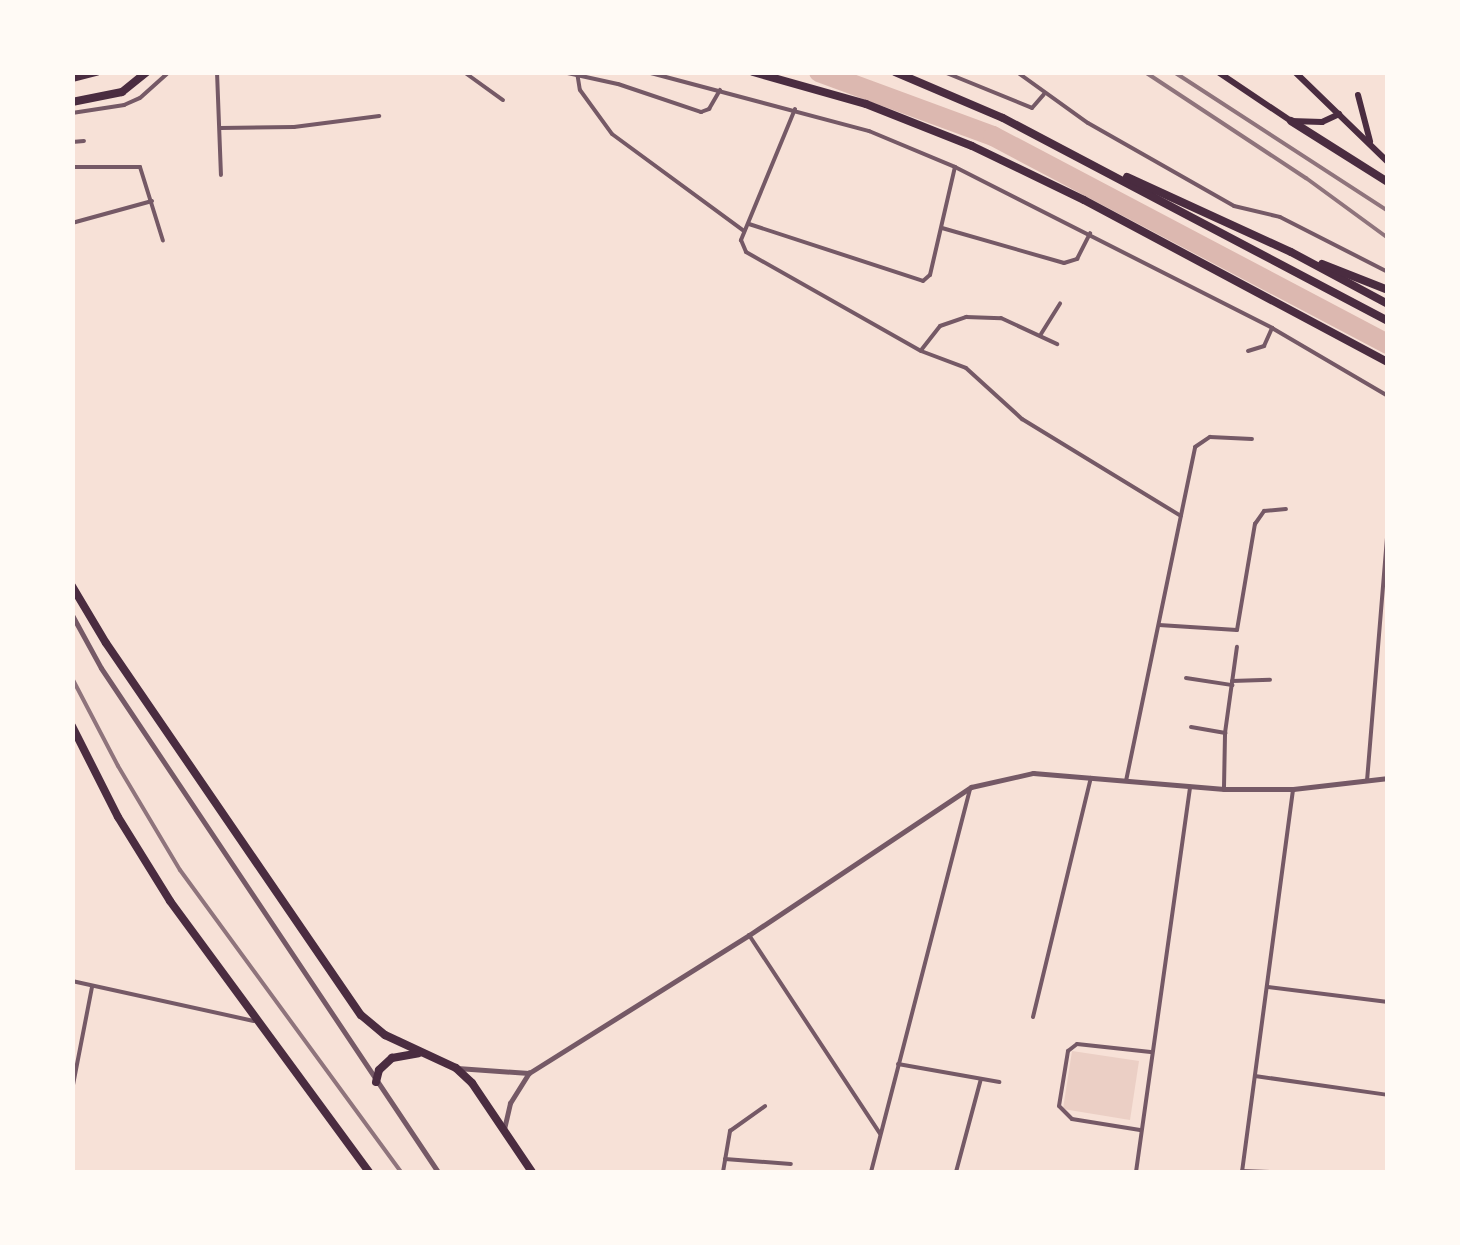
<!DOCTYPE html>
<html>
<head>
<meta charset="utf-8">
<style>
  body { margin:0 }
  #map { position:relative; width:1460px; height:1245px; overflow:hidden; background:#f7e1d7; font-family:"IBM Plex Sans",sans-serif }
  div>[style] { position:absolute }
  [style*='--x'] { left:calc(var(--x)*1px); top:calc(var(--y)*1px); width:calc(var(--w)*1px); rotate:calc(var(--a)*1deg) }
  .green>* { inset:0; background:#ebcfc5 }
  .river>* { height:20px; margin:-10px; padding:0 10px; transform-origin:10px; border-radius:10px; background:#dcb8b0 }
  .minor>* { height:4px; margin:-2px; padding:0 2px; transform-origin:2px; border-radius:2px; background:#755966 }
  .tertiary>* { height:5px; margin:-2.5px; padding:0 2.5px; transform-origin:2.5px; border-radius:2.5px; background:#755966 }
  .secondary>* { height:6px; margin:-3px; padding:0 3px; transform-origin:3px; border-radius:3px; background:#4a2c40 }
  .primary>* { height:8px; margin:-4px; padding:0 4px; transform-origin:4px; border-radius:4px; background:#4a2c40 }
  .motorway>* { height:8px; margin:-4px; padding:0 4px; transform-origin:4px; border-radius:4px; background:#4a2c40 }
  .rail>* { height:4px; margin:-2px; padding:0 2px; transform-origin:2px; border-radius:2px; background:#8f747c }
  span { translate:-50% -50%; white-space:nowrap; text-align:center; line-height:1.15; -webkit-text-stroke:10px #fffaf5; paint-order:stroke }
  .frame { position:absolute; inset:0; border:75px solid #fffaf5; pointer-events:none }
</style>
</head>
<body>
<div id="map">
  <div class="green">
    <div style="clip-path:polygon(1072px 1051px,1139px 1061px,1130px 1120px,1063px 1109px)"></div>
  </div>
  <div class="river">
    <div style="--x:819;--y:72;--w:185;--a:20.2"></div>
    <div style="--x:993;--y:136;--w:446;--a:27.8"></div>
  </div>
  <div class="minor">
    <div style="--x:217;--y:72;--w:103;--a:87.8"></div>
    <div style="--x:464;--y:72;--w:48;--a:35.7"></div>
    <div style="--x:563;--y:72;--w:56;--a:12.3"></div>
    <div style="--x:618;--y:84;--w:88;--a:18.6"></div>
    <div style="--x:701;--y:112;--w:9;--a:-21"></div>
    <div style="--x:709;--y:109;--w:22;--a:-60"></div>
    <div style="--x:577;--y:72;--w:18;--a:81"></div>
    <div style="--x:580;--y:90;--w:54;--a:54"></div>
    <div style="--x:612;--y:134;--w:164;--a:36.3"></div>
    <div style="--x:647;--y:72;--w:230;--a:14.9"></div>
    <div style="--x:869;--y:131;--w:93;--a:22.7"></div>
    <div style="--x:955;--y:167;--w:356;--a:26.9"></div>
    <div style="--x:1272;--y:328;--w:134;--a:30.4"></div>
    <div style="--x:944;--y:72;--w:95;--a:22.2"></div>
    <div style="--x:1032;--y:108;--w:18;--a:-49"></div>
    <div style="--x:1017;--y:72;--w:87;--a:35.7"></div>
    <div style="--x:1088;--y:123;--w:168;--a:29.6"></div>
    <div style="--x:1234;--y:206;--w:47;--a:13.4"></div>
    <div style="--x:1280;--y:217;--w:121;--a:27"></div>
    <div style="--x:795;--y:109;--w:142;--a:112.4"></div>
    <div style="--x:741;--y:240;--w:13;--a:67"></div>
    <div style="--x:746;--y:252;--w:201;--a:29.5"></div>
    <div style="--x:921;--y:351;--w:48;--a:20.7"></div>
    <div style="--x:966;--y:368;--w:76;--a:42.3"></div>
    <div style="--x:1022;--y:419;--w:186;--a:31.4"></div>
    <div style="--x:72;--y:113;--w:53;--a:-8.7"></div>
    <div style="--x:124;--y:105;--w:17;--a:-24"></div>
    <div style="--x:140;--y:98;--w:39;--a:-42"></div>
    <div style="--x:220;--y:128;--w:74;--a:-0.8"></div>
    <div style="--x:294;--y:127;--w:86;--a:-7.4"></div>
    <div style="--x:72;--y:142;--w:12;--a:-5"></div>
    <div style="--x:72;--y:167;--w:68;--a:0"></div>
    <div style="--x:140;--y:167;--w:77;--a:72.7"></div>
    <div style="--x:72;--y:223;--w:83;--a:-15.4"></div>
    <div style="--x:749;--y:224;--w:183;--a:18.1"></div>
    <div style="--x:923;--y:281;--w:9;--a:-41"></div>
    <div style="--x:930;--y:275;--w:111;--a:-77"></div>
    <div style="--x:942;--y:228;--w:127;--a:16"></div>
    <div style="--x:1064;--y:263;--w:14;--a:-17"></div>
    <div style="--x:1077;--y:259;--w:29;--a:-63"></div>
    <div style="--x:1041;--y:334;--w:36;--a:-58"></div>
    <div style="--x:922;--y:349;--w:29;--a:-52"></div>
    <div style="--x:940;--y:326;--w:28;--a:-19"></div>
    <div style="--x:966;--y:317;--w:35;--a:2"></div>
    <div style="--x:1001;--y:318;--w:62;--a:24.9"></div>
    <div style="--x:1248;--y:351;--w:17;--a:-17"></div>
    <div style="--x:1264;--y:346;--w:20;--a:-66"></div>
    <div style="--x:1159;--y:625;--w:78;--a:3.7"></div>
    <div style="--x:1237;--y:630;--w:108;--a:-80.4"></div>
    <div style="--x:1255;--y:524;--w:16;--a:-55"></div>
    <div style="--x:1264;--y:511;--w:22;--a:-5"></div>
    <div style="--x:1186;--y:678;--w:47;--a:8.7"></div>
    <div style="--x:1232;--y:681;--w:38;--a:-2"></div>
    <div style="--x:1191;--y:727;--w:35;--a:10"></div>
    <div style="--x:1126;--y:781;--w:341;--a:-78.3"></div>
    <div style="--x:1195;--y:447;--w:18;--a:-34"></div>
    <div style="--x:1210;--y:437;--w:42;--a:2.7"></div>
    <div style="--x:1367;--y:781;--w:256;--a:-85.3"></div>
    <div style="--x:1224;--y:787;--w:54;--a:-88.9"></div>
    <div style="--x:1225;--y:733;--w:87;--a:-82.1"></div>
    <div style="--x:749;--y:935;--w:238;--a:56.6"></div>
    <div style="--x:72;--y:981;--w:186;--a:12.4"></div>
    <div style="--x:1268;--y:987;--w:121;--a:7.1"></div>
    <div style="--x:1033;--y:1017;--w:246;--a:-76.4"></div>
    <div style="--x:898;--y:1064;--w:103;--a:10.1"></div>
    <div style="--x:1255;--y:1076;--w:134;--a:8.1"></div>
    <div style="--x:72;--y:1090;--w:105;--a:-79"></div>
    <div style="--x:1140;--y:1130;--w:69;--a:-170.8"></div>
    <div style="--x:1072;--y:1119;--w:18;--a:-135"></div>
    <div style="--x:1059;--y:1106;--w:56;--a:-80.7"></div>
    <div style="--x:1068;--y:1051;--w:11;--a:-38"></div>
    <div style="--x:1077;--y:1044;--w:74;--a:6.2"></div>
    <div style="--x:725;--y:1159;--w:66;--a:4.3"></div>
    <div style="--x:1242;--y:1171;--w:28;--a:2"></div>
    <div style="--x:723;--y:1172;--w:42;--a:-80.3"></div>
    <div style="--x:730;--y:1131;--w:43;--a:-35.5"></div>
    <div style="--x:871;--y:1172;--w:395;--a:-75.5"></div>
    <div style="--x:956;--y:1172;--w:96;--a:-75"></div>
    <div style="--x:1136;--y:1172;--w:389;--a:-82"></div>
    <div style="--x:1242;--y:1172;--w:384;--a:-82.4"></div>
  </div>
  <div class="tertiary">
    <div style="--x:72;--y:615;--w:60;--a:61.3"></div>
    <div style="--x:101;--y:668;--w:606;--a:56.23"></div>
    <div style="--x:457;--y:1068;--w:72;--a:4"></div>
    <div style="--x:504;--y:1129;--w:27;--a:-77"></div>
    <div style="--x:510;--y:1103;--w:36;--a:-58"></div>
    <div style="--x:529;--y:1073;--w:260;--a:-32.1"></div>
    <div style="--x:749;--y:935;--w:267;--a:-33.7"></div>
    <div style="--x:971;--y:787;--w:64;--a:-12.7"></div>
    <div style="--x:1033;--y:773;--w:192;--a:4.8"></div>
    <div style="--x:1224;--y:789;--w:69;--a:0"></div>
    <div style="--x:1293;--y:789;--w:96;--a:-6.6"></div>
  </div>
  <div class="secondary">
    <div style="--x:1218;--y:72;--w:88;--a:33.9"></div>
    <div style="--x:1291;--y:121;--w:31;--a:2"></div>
    <div style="--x:1322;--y:122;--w:19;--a:-25"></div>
    <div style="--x:1295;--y:72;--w:129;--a:44.1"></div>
    <div style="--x:1358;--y:95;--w:48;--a:75.4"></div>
  </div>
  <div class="primary">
    <div style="--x:72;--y:586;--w:66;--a:59.2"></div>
    <div style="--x:106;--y:643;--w:451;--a:55.6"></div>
    <div style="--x:361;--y:1015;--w:31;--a:40"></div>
    <div style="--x:385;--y:1035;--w:78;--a:24.9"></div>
    <div style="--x:456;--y:1068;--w:22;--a:43"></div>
    <div style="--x:472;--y:1083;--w:107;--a:56"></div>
    <div style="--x:72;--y:726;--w:102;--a:63.2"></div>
    <div style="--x:118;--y:817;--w:99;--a:58.2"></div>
    <div style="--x:170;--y:901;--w:336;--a:53.7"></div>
    <div style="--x:376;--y:1082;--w:12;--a:-76"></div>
    <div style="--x:379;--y:1070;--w:18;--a:-43"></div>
    <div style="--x:392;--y:1058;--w:27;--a:-10"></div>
  </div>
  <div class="motorway">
    <div style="--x:753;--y:72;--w:117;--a:15.8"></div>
    <div style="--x:866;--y:104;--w:114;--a:21.6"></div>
    <div style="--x:972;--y:146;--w:124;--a:25.7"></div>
    <div style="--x:1084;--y:200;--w:344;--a:28.1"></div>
    <div style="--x:895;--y:72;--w:117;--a:23.1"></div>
    <div style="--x:1003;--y:118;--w:435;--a:27.8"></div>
    <div style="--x:72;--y:78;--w:25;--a:-14"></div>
    <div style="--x:72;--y:102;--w:51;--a:-11.3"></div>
    <div style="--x:122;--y:92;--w:32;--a:-39"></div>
    <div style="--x:1291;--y:121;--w:115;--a:32.2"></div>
    <div style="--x:1127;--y:177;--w:180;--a:24.6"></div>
    <div style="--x:1291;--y:252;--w:110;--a:28.2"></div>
    <div style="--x:1322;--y:264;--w:71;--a:21.5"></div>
  </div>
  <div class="rail">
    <div style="--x:1145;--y:72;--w:193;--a:33.4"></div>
    <div style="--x:1306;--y:178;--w:102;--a:36.2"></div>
    <div style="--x:1174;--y:72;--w:255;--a:33"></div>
    <div style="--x:72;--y:678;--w:99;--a:62.4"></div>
    <div style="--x:118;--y:766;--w:121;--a:59.2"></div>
    <div style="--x:180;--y:870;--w:374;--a:53.8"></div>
  </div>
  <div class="frame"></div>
</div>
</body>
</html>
